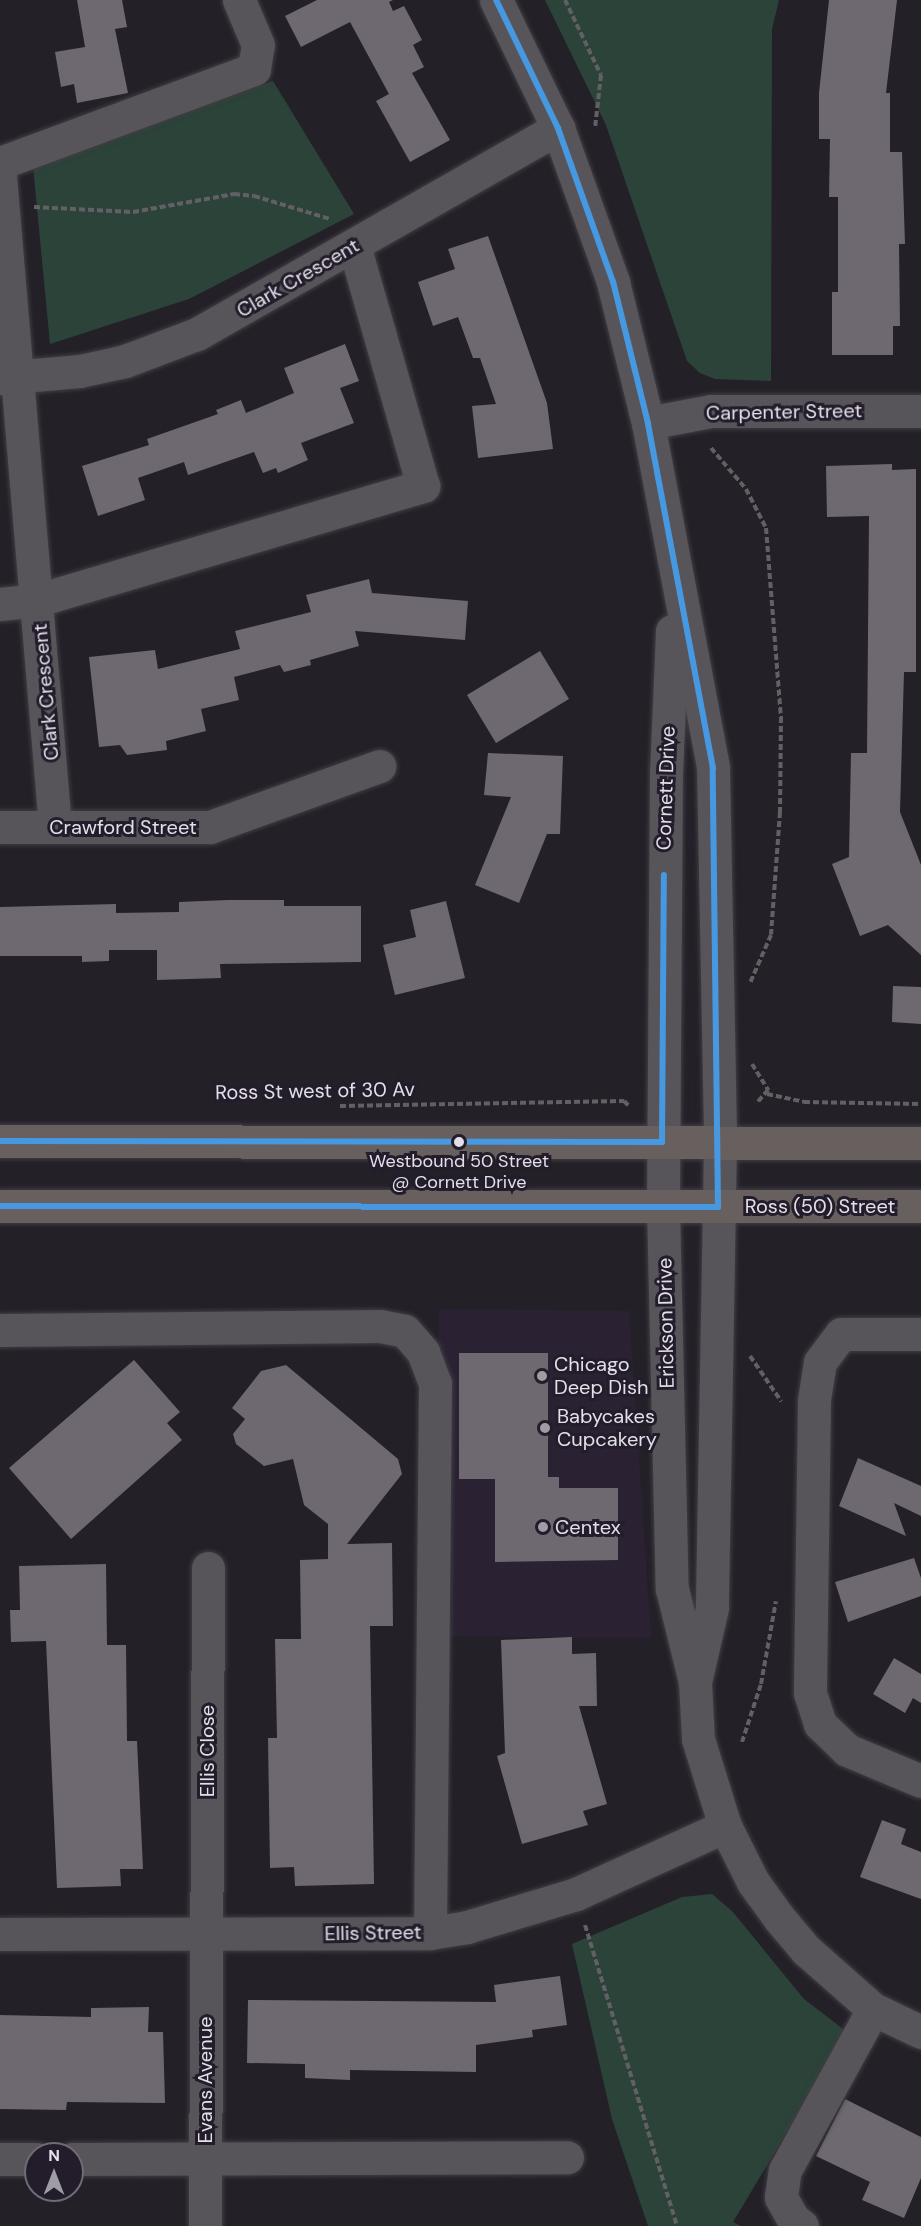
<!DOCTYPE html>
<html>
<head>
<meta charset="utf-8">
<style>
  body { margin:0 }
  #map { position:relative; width:921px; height:2226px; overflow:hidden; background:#242028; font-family:"DM Sans",sans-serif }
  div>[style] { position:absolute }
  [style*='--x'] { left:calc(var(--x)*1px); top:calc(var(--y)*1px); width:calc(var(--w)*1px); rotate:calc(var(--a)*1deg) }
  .built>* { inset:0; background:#2a2233 }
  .green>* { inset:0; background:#2b4339 }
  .building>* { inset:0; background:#6e6971 }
  .path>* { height:4px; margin-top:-2px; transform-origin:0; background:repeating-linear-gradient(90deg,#626064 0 6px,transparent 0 9px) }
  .roads { filter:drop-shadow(0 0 2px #403d43) drop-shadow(0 0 2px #403d43) }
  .minor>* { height:33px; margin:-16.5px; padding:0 16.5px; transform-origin:16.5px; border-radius:16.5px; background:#57545a }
  .major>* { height:33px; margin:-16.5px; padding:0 16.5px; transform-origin:16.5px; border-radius:16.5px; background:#67605e }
  .bus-1>* { height:6px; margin:-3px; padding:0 3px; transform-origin:3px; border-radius:3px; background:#4699e1 }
  .dots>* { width:16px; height:16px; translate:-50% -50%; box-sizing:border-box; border:3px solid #231d2b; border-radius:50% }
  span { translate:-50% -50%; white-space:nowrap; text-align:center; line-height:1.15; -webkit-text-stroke:6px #231d2b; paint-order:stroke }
  .bus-label { font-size:18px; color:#e3dfe8 }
  .street-label { font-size:20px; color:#e3dfe8 }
  .poi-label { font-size:20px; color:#e3dfe8 }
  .left { translate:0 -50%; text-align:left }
  .north { position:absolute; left:24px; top:2142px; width:60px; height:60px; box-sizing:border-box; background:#231d2b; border:2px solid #706b77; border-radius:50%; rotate:0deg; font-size:16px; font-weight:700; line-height:24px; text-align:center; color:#e3dfe8 }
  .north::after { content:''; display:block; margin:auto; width:21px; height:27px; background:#a09ca5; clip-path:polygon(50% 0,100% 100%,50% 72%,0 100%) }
</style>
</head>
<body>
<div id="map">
  <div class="built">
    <div style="clip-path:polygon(439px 1309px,629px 1311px,651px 1638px,440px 1636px)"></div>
  </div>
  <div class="green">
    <div style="clip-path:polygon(545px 0,779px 0,772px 29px,771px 381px,715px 379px,700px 373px,687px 361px,606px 125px)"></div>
    <div style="clip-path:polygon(273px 81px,354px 214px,189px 299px,50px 344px,33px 166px)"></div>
    <div style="clip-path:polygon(712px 1894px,732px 1911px,804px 1999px,847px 2032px,733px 2222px,741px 2226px,648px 2226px,612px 2119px,572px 1944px,682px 1897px)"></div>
  </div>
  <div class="building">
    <div style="clip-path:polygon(77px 0,122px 0,127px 27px,115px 29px,128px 93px,77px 103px,74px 84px,61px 87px,55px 52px,85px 47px)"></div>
    <div style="clip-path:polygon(317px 0,393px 0,389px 2px,393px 11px,404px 6px,422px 40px,413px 45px,424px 67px,412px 73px,450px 140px,410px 162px,376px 101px,389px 94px,350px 22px,301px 47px,285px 16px)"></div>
    <div style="clip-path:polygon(829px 0,897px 0,886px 93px,890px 93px,890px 152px,902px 152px,905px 244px,899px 244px,900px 326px,893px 326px,893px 355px,832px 355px,832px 292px,838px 292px,838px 197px,829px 197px,830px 139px,819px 139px,819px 93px)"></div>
    <div style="clip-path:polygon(488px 236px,547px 403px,553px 449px,478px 458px,472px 406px,496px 404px,480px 358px,473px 358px,458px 317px,433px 326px,418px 282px,455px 269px,448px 249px)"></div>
    <div style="clip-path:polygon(345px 344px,359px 381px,340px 388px,354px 423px,301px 443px,308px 460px,278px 473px,276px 468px,263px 473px,254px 452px,188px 475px,184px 462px,138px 478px,145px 500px,98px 516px,82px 466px,149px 445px,147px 439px,218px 414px,216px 410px,241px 400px,246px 413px,294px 393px,284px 368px)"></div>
    <div style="clip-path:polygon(892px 464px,892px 470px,916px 469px,916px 672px,904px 672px,900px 812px,921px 865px,921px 955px,888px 925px,860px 936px,832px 864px,849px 857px,851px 753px,867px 753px,869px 516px,827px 517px,826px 466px)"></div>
    <div style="clip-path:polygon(369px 579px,372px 593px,468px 601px,465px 640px,355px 631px,359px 646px,310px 660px,311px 665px,284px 672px,280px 665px,234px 677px,239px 700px,201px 709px,206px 731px,166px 741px,167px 750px,127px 755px,120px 745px,99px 747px,89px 657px,155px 650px,158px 669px,240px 649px,235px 631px,311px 612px,306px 595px)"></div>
    <div style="clip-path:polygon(540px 651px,569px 699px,496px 743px,467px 695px)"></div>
    <div style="clip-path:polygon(488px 753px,563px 756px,560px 834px,547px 834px,519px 903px,475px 885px,511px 797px,484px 795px)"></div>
    <div style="clip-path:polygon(228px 900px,284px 900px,284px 906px,361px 906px,361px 962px,220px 964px,221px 978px,157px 980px,157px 950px,109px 950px,109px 961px,82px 962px,82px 956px,0 956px,0 907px,116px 904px,116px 913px,179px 912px,179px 902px)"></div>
    <div style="clip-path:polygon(446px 901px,465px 978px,395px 995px,383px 945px,416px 937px,410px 910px)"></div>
    <div style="clip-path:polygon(893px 986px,921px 987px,921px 1024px,892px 1022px)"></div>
    <div style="clip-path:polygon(459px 1353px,548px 1353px,548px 1477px,559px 1477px,559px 1488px,618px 1488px,618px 1560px,495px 1562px,495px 1479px,459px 1479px)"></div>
    <div style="clip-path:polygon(134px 1360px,180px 1412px,167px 1423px,182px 1440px,71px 1539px,9px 1468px)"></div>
    <div style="clip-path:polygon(286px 1365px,398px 1459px,402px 1474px,347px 1544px,392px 1543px,393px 1626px,370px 1626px,374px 1884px,295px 1886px,294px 1867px,270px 1868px,268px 1738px,277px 1738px,275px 1639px,301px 1639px,300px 1560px,328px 1559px,328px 1524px,304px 1505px,293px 1459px,264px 1466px,236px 1444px,233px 1434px,245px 1419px,232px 1408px,261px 1371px)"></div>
    <div style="clip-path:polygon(858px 1458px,921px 1486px,921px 1516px,894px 1503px,906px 1536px,839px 1506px)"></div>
    <div style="clip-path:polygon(914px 1558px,921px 1578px,921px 1596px,848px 1622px,835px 1582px)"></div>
    <div style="clip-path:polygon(106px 1564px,107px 1645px,126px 1645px,127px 1741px,137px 1741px,143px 1869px,120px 1869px,121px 1886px,57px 1888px,46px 1641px,11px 1642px,10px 1610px,20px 1610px,19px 1566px)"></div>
    <div style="clip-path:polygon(572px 1637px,572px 1654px,596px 1653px,597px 1706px,579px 1706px,607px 1804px,583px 1811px,588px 1825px,522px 1844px,497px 1756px,505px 1753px,501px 1640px)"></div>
    <div style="clip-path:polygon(894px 1658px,921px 1674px,921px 1703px,913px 1698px,905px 1713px,873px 1694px)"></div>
    <div style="clip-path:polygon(882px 1820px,906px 1829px,901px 1844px,921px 1852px,921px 1899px,860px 1877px)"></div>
    <div style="clip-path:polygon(560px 1976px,567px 2025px,532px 2030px,533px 2037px,476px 2045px,476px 2072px,350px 2070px,350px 2080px,305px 2078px,305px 2064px,247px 2063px,248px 2000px,496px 2002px,494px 1985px)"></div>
    <div style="clip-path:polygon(149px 2007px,148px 2032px,163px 2032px,165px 2103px,67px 2102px,66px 2110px,0 2109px,0 2015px,91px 2017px,91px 2008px)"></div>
    <div style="clip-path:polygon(845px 2099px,921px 2137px,921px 2178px,904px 2218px,862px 2200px,870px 2182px,816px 2156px)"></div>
  </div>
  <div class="path">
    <div style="--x:565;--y:0;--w:83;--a:64.4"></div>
    <div style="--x:601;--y:75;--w:53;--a:96.5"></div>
    <div style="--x:34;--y:207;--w:99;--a:2.9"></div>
    <div style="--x:133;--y:212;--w:103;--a:-10.1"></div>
    <div style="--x:234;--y:194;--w:20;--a:6"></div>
    <div style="--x:254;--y:196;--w:79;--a:16.8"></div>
    <div style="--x:711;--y:448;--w:54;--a:49.5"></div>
    <div style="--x:746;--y:489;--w:44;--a:62.9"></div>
    <div style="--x:766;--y:528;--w:190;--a:85.5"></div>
    <div style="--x:781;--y:717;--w:95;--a:90.6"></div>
    <div style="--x:780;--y:812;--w:123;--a:94.2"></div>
    <div style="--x:771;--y:935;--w:52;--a:113.6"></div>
    <div style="--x:752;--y:1064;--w:31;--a:58"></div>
    <div style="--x:768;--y:1090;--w:18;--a:131"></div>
    <div style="--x:767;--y:1094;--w:38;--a:12"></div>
    <div style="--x:804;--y:1102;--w:117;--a:1"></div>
    <div style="--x:340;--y:1106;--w:284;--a:-1"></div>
    <div style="--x:624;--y:1101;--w:6;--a:45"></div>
    <div style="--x:750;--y:1356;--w:55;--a:55.4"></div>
    <div style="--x:742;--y:1742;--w:61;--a:-71.9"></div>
    <div style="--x:761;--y:1684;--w:84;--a:-79.8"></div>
    <div style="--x:585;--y:1925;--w:315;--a:73"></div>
  </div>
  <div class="roads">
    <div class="minor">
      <div style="--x:496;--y:0;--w:142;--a:64.2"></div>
      <div style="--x:558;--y:128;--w:164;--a:70.3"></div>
      <div style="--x:613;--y:282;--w:145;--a:76.1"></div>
      <div style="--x:648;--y:423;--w:351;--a:79.3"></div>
      <div style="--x:713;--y:768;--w:375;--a:88.9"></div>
      <div style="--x:720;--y:1143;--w:465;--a:91"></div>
      <div style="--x:712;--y:1608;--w:76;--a:102.9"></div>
      <div style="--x:0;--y:163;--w:271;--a:-20.3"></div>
      <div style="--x:254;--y:69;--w:24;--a:-81"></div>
      <div style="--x:258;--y:45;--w:49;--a:-112.9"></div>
      <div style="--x:0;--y:176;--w:653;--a:85.17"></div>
      <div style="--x:0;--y:378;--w:80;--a:-5"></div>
      <div style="--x:80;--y:371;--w:46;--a:-12.5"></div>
      <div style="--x:125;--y:361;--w:77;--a:-20.6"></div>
      <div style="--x:197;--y:334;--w:416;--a:-29.7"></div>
      <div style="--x:648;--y:423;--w:64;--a:-10.8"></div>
      <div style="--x:711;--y:411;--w:210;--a:0"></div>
      <div style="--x:0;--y:604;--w:38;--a:-6"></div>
      <div style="--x:38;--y:600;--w:402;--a:-16.5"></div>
      <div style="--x:423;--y:486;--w:250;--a:-106"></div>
      <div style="--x:672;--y:631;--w:141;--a:92.4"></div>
      <div style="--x:666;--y:772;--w:434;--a:90.4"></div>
      <div style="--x:663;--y:1206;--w:383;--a:88.7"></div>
      <div style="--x:672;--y:1589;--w:96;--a:76.1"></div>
      <div style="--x:695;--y:1682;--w:57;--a:87"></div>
      <div style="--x:698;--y:1739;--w:91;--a:72.8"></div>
      <div style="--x:725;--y:1826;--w:63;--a:63.4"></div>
      <div style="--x:753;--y:1882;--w:44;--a:54.2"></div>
      <div style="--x:779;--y:1918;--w:42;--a:49.8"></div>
      <div style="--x:806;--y:1950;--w:89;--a:41.4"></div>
      <div style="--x:873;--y:2009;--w:53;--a:25.6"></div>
      <div style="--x:0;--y:827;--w:210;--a:0"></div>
      <div style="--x:210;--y:827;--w:180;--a:-19.8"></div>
      <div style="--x:0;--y:1330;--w:380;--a:-0.6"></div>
      <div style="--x:380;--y:1326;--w:25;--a:11"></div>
      <div style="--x:405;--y:1331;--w:28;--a:49"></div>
      <div style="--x:423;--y:1352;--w:33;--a:69"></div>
      <div style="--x:435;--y:1383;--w:550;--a:90.52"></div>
      <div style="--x:921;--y:1334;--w:80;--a:180"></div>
      <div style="--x:841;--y:1334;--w:35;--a:127"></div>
      <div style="--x:820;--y:1362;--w:38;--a:99"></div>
      <div style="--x:814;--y:1400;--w:293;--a:90.8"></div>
      <div style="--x:810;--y:1693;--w:33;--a:72"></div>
      <div style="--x:820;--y:1724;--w:37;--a:44"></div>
      <div style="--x:847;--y:1750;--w:80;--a:22.7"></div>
      <div style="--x:0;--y:1934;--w:430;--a:-0.1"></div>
      <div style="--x:430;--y:1933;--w:37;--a:-9"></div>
      <div style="--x:467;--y:1927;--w:114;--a:-16.8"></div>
      <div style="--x:576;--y:1894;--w:164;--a:-24.5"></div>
      <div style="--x:0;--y:2159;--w:36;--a:0"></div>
      <div style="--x:72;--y:2159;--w:495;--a:-0.2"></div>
      <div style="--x:205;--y:2226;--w:658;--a:-89.74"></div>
      <div style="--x:802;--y:2226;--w:11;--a:-142"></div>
      <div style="--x:793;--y:2219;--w:25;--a:-119"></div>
      <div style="--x:781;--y:2197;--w:27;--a:-82"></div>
      <div style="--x:785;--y:2170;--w:183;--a:-61.3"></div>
    </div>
    <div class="major">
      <div style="--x:0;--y:1141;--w:921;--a:0.12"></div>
      <div style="--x:0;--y:1206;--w:921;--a:0"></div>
    </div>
  </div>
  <div class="bus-1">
    <div style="--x:0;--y:1141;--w:662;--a:0.09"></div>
    <div style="--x:662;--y:1142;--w:267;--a:-89.6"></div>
    <div style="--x:0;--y:1206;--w:718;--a:0.08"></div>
    <div style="--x:718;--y:1207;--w:439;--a:-90.7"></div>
    <div style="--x:713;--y:768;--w:351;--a:-100.7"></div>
    <div style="--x:648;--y:423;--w:145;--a:-103.9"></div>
    <div style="--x:613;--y:282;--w:164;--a:-109.7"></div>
    <div style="--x:558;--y:128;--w:142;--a:-115.8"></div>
  </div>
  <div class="dots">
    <div style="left:459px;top:1142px;background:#e3dfe8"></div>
    <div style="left:542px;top:1376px;background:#a09ca5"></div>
    <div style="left:545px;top:1428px;background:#a09ca5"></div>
    <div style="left:543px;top:1527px;background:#a09ca5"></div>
  </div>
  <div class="bus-label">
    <span style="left:459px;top:1172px">Westbound 50 Street<br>@ Cornett Drive</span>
  </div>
  <div class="street-label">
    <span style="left:298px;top:278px;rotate:-30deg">Clark Crescent</span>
    <span style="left:784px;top:412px;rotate:-1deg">Carpenter Street</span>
    <span style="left:46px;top:692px;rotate:-95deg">Clark Crescent</span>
    <span style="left:666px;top:788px;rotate:-88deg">Cornett Drive</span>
    <span style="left:123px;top:827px">Crawford Street</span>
    <span style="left:315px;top:1091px;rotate:-1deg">Ross St west of 30 Av</span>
    <span style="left:820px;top:1206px">Ross (50) Street</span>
    <span style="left:666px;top:1323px;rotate:-91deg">Erickson Drive</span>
    <span style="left:207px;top:1751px;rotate:-90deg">Ellis Close</span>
    <span style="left:373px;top:1933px;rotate:-1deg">Ellis Street</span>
    <span style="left:205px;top:2080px;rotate:-90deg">Evans Avenue</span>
  </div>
  <div class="poi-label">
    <span class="left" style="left:554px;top:1376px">Chicago<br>Deep Dish</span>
    <span class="left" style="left:557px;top:1428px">Babycakes<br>Cupcakery</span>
    <span class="left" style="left:555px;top:1527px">Centex</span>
  </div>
  <div class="north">N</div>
</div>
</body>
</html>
